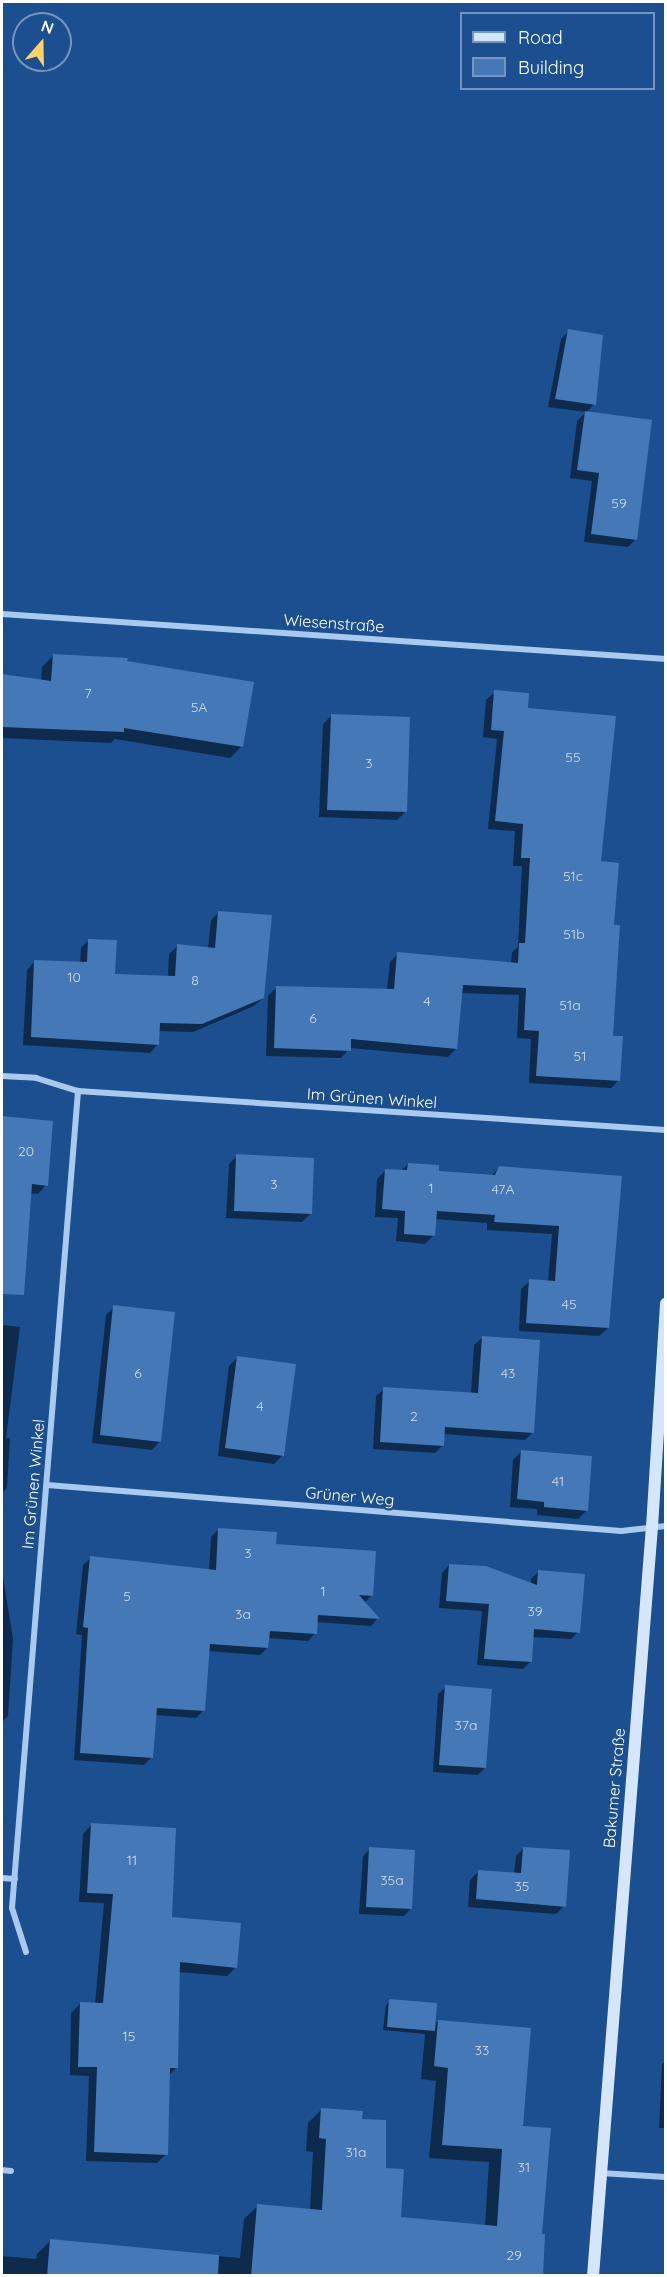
<!DOCTYPE html>
<html>
<head>
<meta charset="utf-8">
<style>
  body { margin:0 }
  #map { position:relative; width:667px; height:2277px; overflow:hidden; background:#1b4f8f; font-family:Quicksand,sans-serif }
  div>[style] { position:absolute }
  [style*='--x'] { left:calc(var(--x)*1px); top:calc(var(--y)*1px); width:calc(var(--w)*1px); rotate:calc(var(--a)*1deg) }
  .shadow>* { inset:0; background:#0007 }
  .building>* { inset:0; background:#4478b7 }
  .street>* { height:6px; margin:-3px; padding:0 3px; transform-origin:3px; border-radius:3px; background:#a9c9ee }
  .secondary>* { height:12px; margin:-6px; padding:0 6px; transform-origin:6px; border-radius:6px; background:#d6e6fa }
  span { translate:-50% -50%; white-space:nowrap; text-align:center; line-height:1.15; -webkit-text-stroke:4.5px #1b4f8f; paint-order:stroke }
  .number-label { font-size:14px; color:#d0dded }
  .number-label span { -webkit-text-stroke-width:0 }
  .street-label { font-size:16px; color:#fff }
  .frame { position:absolute; inset:0; border:3px solid #fff; pointer-events:none }
  .legend { position:absolute; left:460px; top:12px; width:195px; height:78px; box-sizing:border-box; background:#1b4f8f; border:2px solid #7695bc; margin:0; padding:8px 10px; list-style:none; font-size:18px; color:#fff }
  .legend li { display:flex; align-items:center; gap:12px; height:30px }
  .legend b { width:30px; border:2px solid #7695bc }
  .north { position:absolute; left:12px; top:12px; width:60px; height:60px; box-sizing:border-box; background:#1b4f8f; border:2px solid #7695bc; border-radius:50%; rotate:20deg; font-size:16px; font-weight:700; line-height:24px; text-align:center; color:#fff }
  .north::after { content:''; display:block; margin:auto; width:21px; height:27px; background:#ffd166; clip-path:polygon(50% 0,100% 100%,50% 72%,0 100%) }
</style>
</head>
<body>
<div id="map">
  <div class="shadow">
    <div style="clip-path:polygon(569px 331px,594px 404px,586px 413px,636px 539px,628px 547px,584px 542px,592px 481px,570px 478px,577px 421px,586px 412px,548px 407px,561px 339px)"></div>
    <div style="clip-path:polygon(53px 656px,126px 662px,242px 746px,230px 758px,115px 739px,111px 743px,2px 738px,2px 676px,41px 681px,42px 667px)"></div>
    <div style="clip-path:polygon(495px 692px,526px 709px,600px 863px,613px 926px,611px 1037px,619px 1080px,611px 1088px,529px 1083px,531px 1039px,517px 1038px,519px 995px,461px 993px,456px 1049px,448px 1057px,350px 1048px,341px 1058px,266px 1056px,268px 996px,276px 988px,387px 990px,390px 962px,398px 954px,511px 964px,512px 952px,518px 947px,522px 866px,513px 866px,515px 831px,488px 829px,497px 739px,483px 737px,486px 700px)"></div>
    <div style="clip-path:polygon(331px 716px,405px 812px,397px 820px,319px 817px,323px 724px)"></div>
    <div style="clip-path:polygon(219px 912px,263px 998px,254px 1006px,193px 1032px,158px 1031px,158px 1044px,150px 1053px,23px 1045px,27px 970px,35px 961px,80px 964px,81px 948px,89px 940px,114px 976px,168px 977px,169px 954px,178px 946px,208px 949px,211px 920px)"></div>
    <div style="clip-path:polygon(2px 1118px,52px 1122px,46px 1185px,38px 1194px,29px 1193px,16px 1276px,2px 1275px)"></div>
    <div style="clip-path:polygon(237px 1156px,310px 1214px,302px 1222px,226px 1218px,229px 1164px)"></div>
    <div style="clip-path:polygon(408px 1164px,437px 1172px,490px 1177px,499px 1168px,621px 1178px,608px 1328px,599px 1336px,519px 1331px,521px 1289px,530px 1281px,548px 1282px,552px 1234px,487px 1230px,487px 1223px,435px 1219px,434px 1235px,425px 1244px,396px 1241px,398px 1218px,375px 1217px,377px 1179px,386px 1170px,401px 1171px)"></div>
    <div style="clip-path:polygon(114px 1307px,160px 1441px,152px 1450px,92px 1443px,106px 1315px)"></div>
    <div style="clip-path:polygon(2px 1325px,20px 1327px,6px 1438px,10px 1438px,7px 1488px,2px 1493px)"></div>
    <div style="clip-path:polygon(482px 1338px,532px 1433px,525px 1440px,443px 1434px,443px 1445px,435px 1453px,373px 1449px,376px 1396px,384px 1389px,471px 1394px,474px 1345px)"></div>
    <div style="clip-path:polygon(237px 1358px,283px 1455px,274px 1464px,218px 1456px,229px 1366px)"></div>
    <div style="clip-path:polygon(521px 1452px,587px 1510px,578px 1519px,537px 1515px,537px 1509px,510px 1507px,513px 1460px)"></div>
    <div style="clip-path:polygon(219px 1529px,274px 1545px,372px 1595px,364px 1603px,377px 1619px,371px 1626px,316px 1622px,315px 1633px,308px 1641px,268px 1638px,267px 1648px,260px 1655px,208px 1651px,203px 1711px,196px 1718px,155px 1715px,152px 1757px,144px 1765px,74px 1760px,82px 1635px,76px 1634px,83px 1565px,91px 1558px,209px 1570px,211px 1537px)"></div>
    <div style="clip-path:polygon(449px 1565px,531px 1584px,531px 1579px,539px 1571px,578px 1632px,571px 1639px,532px 1637px,530px 1662px,523px 1669px,477px 1665px,482px 1611px,439px 1608px,442px 1573px)"></div>
    <div style="clip-path:polygon(2px 1571px,13px 1639px,8px 1716px,2px 1722px)"></div>
    <div style="clip-path:polygon(446px 1687px,485px 1768px,478px 1775px,433px 1772px,438px 1694px)"></div>
    <div style="clip-path:polygon(92px 1824px,170px 1918px,236px 1967px,227px 1976px,178px 1972px,176px 2068px,169px 2075px,166px 2154px,157px 2163px,86px 2161px,89px 2076px,70px 2075px,71px 2013px,80px 2004px,95px 2004px,104px 1903px,79px 1902px,83px 1834px)"></div>
    <div style="clip-path:polygon(524px 1848px,564px 1906px,556px 1914px,468px 1907px,470px 1880px,479px 1871px,514px 1874px,516px 1856px)"></div>
    <div style="clip-path:polygon(370px 1849px,411px 1908px,404px 1916px,359px 1914px,363px 1856px)"></div>
    <div style="clip-path:polygon(390px 2001px,434px 2026px,438px 2021px,521px 2127px,541px 2276px,2px 2276px,2px 2256px,36px 2259px,37px 2254px,50px 2241px,240px 2258px,244px 2219px,258px 2206px,310px 2210px,313px 2152px,306px 2151px,308px 2123px,321px 2110px,361px 2120px,384px 2169px,399px 2219px,485px 2226px,489px 2162px,429px 2158px,436px 2081px,421px 2079px,425px 2034px,383px 2030px,386px 2005px)"></div>
    <div style="clip-path:polygon(666px 2061px,666px 2128px,659px 2128px,662px 2064px)"></div>
  </div>
  <div class="building">
    <div style="clip-path:polygon(568px 329px,603px 335px,596px 405px,555px 399px)"></div>
    <div style="clip-path:polygon(585px 411px,652px 420px,637px 540px,591px 534px,599px 473px,577px 470px)"></div>
    <div style="clip-path:polygon(53px 654px,128px 658px,127px 661px,254px 682px,243px 747px,124px 728px,124px 732px,2px 727px,2px 674px,51px 681px)"></div>
    <div style="clip-path:polygon(494px 690px,529px 693px,528px 708px,616px 716px,601px 861px,619px 863px,614px 925px,620px 925px,613px 1036px,623px 1036px,620px 1081px,536px 1076px,539px 1031px,524px 1030px,526px 988px,463px 985px,457px 1049px,351px 1039px,351px 1051px,274px 1048px,276px 986px,394px 989px,397px 952px,518px 963px,519px 943px,525px 943px,530px 858px,521px 858px,523px 824px,495px 821px,504px 731px,491px 730px)"></div>
    <div style="clip-path:polygon(331px 714px,410px 717px,407px 812px,327px 810px)"></div>
    <div style="clip-path:polygon(218px 911px,272px 915px,264px 998px,202px 1024px,160px 1023px,159px 1045px,31px 1037px,34px 960px,87px 962px,88px 939px,117px 940px,115px 974px,175px 976px,177px 944px,215px 948px)"></div>
    <div style="clip-path:polygon(2px 1116px,53px 1121px,48px 1186px,32px 1184px,24px 1295px,2px 1294px)"></div>
    <div style="clip-path:polygon(236px 1154px,314px 1158px,312px 1214px,234px 1211px)"></div>
    <div style="clip-path:polygon(408px 1163px,439px 1165px,439px 1171px,495px 1175px,499px 1166px,622px 1176px,609px 1328px,526px 1323px,529px 1279px,555px 1281px,559px 1226px,494px 1222px,495px 1215px,437px 1211px,435px 1236px,404px 1234px,405px 1211px,382px 1209px,385px 1169px,407px 1170px)"></div>
    <div style="clip-path:polygon(113px 1305px,175px 1312px,161px 1442px,100px 1435px)"></div>
    <div style="clip-path:polygon(482px 1336px,540px 1340px,534px 1433px,445px 1427px,444px 1446px,380px 1442px,383px 1387px,478px 1393px)"></div>
    <div style="clip-path:polygon(237px 1356px,296px 1364px,284px 1456px,225px 1448px)"></div>
    <div style="clip-path:polygon(521px 1450px,592px 1456px,588px 1511px,544px 1507px,544px 1502px,517px 1499px)"></div>
    <div style="clip-path:polygon(218px 1528px,277px 1532px,276px 1544px,376px 1551px,373px 1596px,359px 1595px,380px 1619px,318px 1615px,317px 1634px,270px 1631px,268px 1648px,210px 1644px,205px 1711px,157px 1708px,153px 1758px,80px 1753px,88px 1628px,83px 1627px,90px 1556px,216px 1570px)"></div>
    <div style="clip-path:polygon(449px 1564px,486px 1566px,537px 1585px,538px 1570px,585px 1574px,580px 1633px,534px 1629px,532px 1662px,484px 1659px,489px 1604px,446px 1601px)"></div>
    <div style="clip-path:polygon(445px 1685px,492px 1689px,486px 1768px,439px 1765px)"></div>
    <div style="clip-path:polygon(91px 1823px,176px 1828px,172px 1917px,241px 1923px,237px 1968px,180px 1962px,178px 2068px,170px 2068px,168px 2155px,94px 2152px,97px 2067px,78px 2067px,80px 2002px,103px 2003px,113px 1894px,87px 1893px)"></div>
    <div style="clip-path:polygon(369px 1847px,415px 1850px,412px 1909px,366px 1907px)"></div>
    <div style="clip-path:polygon(523px 1847px,570px 1850px,566px 1907px,476px 1899px,478px 1870px,521px 1873px)"></div>
    <div style="clip-path:polygon(389px 1999px,437px 2003px,435px 2031px,387px 2027px)"></div>
    <div style="clip-path:polygon(438px 2020px,531px 2028px,523px 2126px,551px 2128px,542px 2234px,545px 2234px,543px 2276px,251px 2276px,257px 2204px,322px 2210px,326px 2139px,319px 2138px,321px 2108px,363px 2111px,362px 2119px,386px 2120px,386px 2168px,404px 2169px,401px 2217px,497px 2226px,502px 2149px,442px 2145px,448px 2068px,434px 2066px)"></div>
    <div style="clip-path:polygon(50px 2239px,219px 2255px,218px 2276px,47px 2276px)"></div>
  </div>
  <div class="street">
    <div style="--x:2;--y:614;--w:666;--a:3.88"></div>
    <div style="--x:2;--y:1076;--w:34;--a:3"></div>
    <div style="--x:36;--y:1078;--w:44;--a:17.2"></div>
    <div style="--x:78;--y:1091;--w:589;--a:3.79"></div>
    <div style="--x:47;--y:1485;--w:576;--a:4.58"></div>
    <div style="--x:621;--y:1531;--w:45;--a:-6.3"></div>
    <div style="--x:2;--y:1878;--w:13;--a:4"></div>
    <div style="--x:26;--y:1952;--w:46;--a:-107.7"></div>
    <div style="--x:12;--y:1908;--w:820;--a:-85.38"></div>
    <div style="--x:2;--y:2170;--w:9;--a:6"></div>
    <div style="--x:600;--y:2173;--w:66;--a:3.5"></div>
  </div>
  <div class="secondary">
    <div style="--x:593;--y:2276;--w:751;--a:-85.5"></div>
    <div style="--x:652;--y:1527;--w:224;--a:-86.4"></div>
  </div>
  <div class="number-label">
    <span style="left:619px;top:503px">59</span>
    <span style="left:88px;top:693px">7</span>
    <span style="left:199px;top:707px">5A</span>
    <span style="left:573px;top:757px">55</span>
    <span style="left:369px;top:763px">3</span>
    <span style="left:573px;top:876px">51c</span>
    <span style="left:574px;top:934px">51b</span>
    <span style="left:74px;top:977px">10</span>
    <span style="left:195px;top:980px">8</span>
    <span style="left:427px;top:1001px">4</span>
    <span style="left:570px;top:1005px">51a</span>
    <span style="left:313px;top:1018px">6</span>
    <span style="left:580px;top:1056px">51</span>
    <span style="left:26px;top:1151px">20</span>
    <span style="left:274px;top:1184px">3</span>
    <span style="left:431px;top:1188px">1</span>
    <span style="left:503px;top:1189px">47A</span>
    <span style="left:569px;top:1304px">45</span>
    <span style="left:138px;top:1373px">6</span>
    <span style="left:508px;top:1373px">43</span>
    <span style="left:260px;top:1406px">4</span>
    <span style="left:414px;top:1416px">2</span>
    <span style="left:558px;top:1481px">41</span>
    <span style="left:248px;top:1553px">3</span>
    <span style="left:323px;top:1591px">1</span>
    <span style="left:127px;top:1596px">5</span>
    <span style="left:535px;top:1611px">39</span>
    <span style="left:243px;top:1614px">3a</span>
    <span style="left:466px;top:1725px">37a</span>
    <span style="left:132px;top:1860px">11</span>
    <span style="left:392px;top:1880px">35a</span>
    <span style="left:522px;top:1886px">35</span>
    <span style="left:129px;top:2036px">15</span>
    <span style="left:482px;top:2050px">33</span>
    <span style="left:356px;top:2152px">31a</span>
    <span style="left:524px;top:2167px">31</span>
    <span style="left:514px;top:2255px">29</span>
  </div>
  <div class="street-label">
    <span style="left:334px;top:623px;rotate:4deg">Wiesenstraße</span>
    <span style="left:372px;top:1098px;rotate:4deg">Im Grünen Winkel</span>
    <span style="left:33px;top:1484px;rotate:-85deg">Im Grünen Winkel</span>
    <span style="left:350px;top:1496px;rotate:5deg">Grüner Weg</span>
    <span style="left:614px;top:1788px;rotate:-85deg">Bakumer Straße</span>
  </div>
  <div class="frame"></div>
  <ul class="legend">
  <li><b style="height:8px;background:#d6e6fa"></b>Road</li>
  <li><b style="height:16px;background:#4478b7"></b>Building</li>
  </ul>
  <div class="north">N</div>
</div>
</body>
</html>
